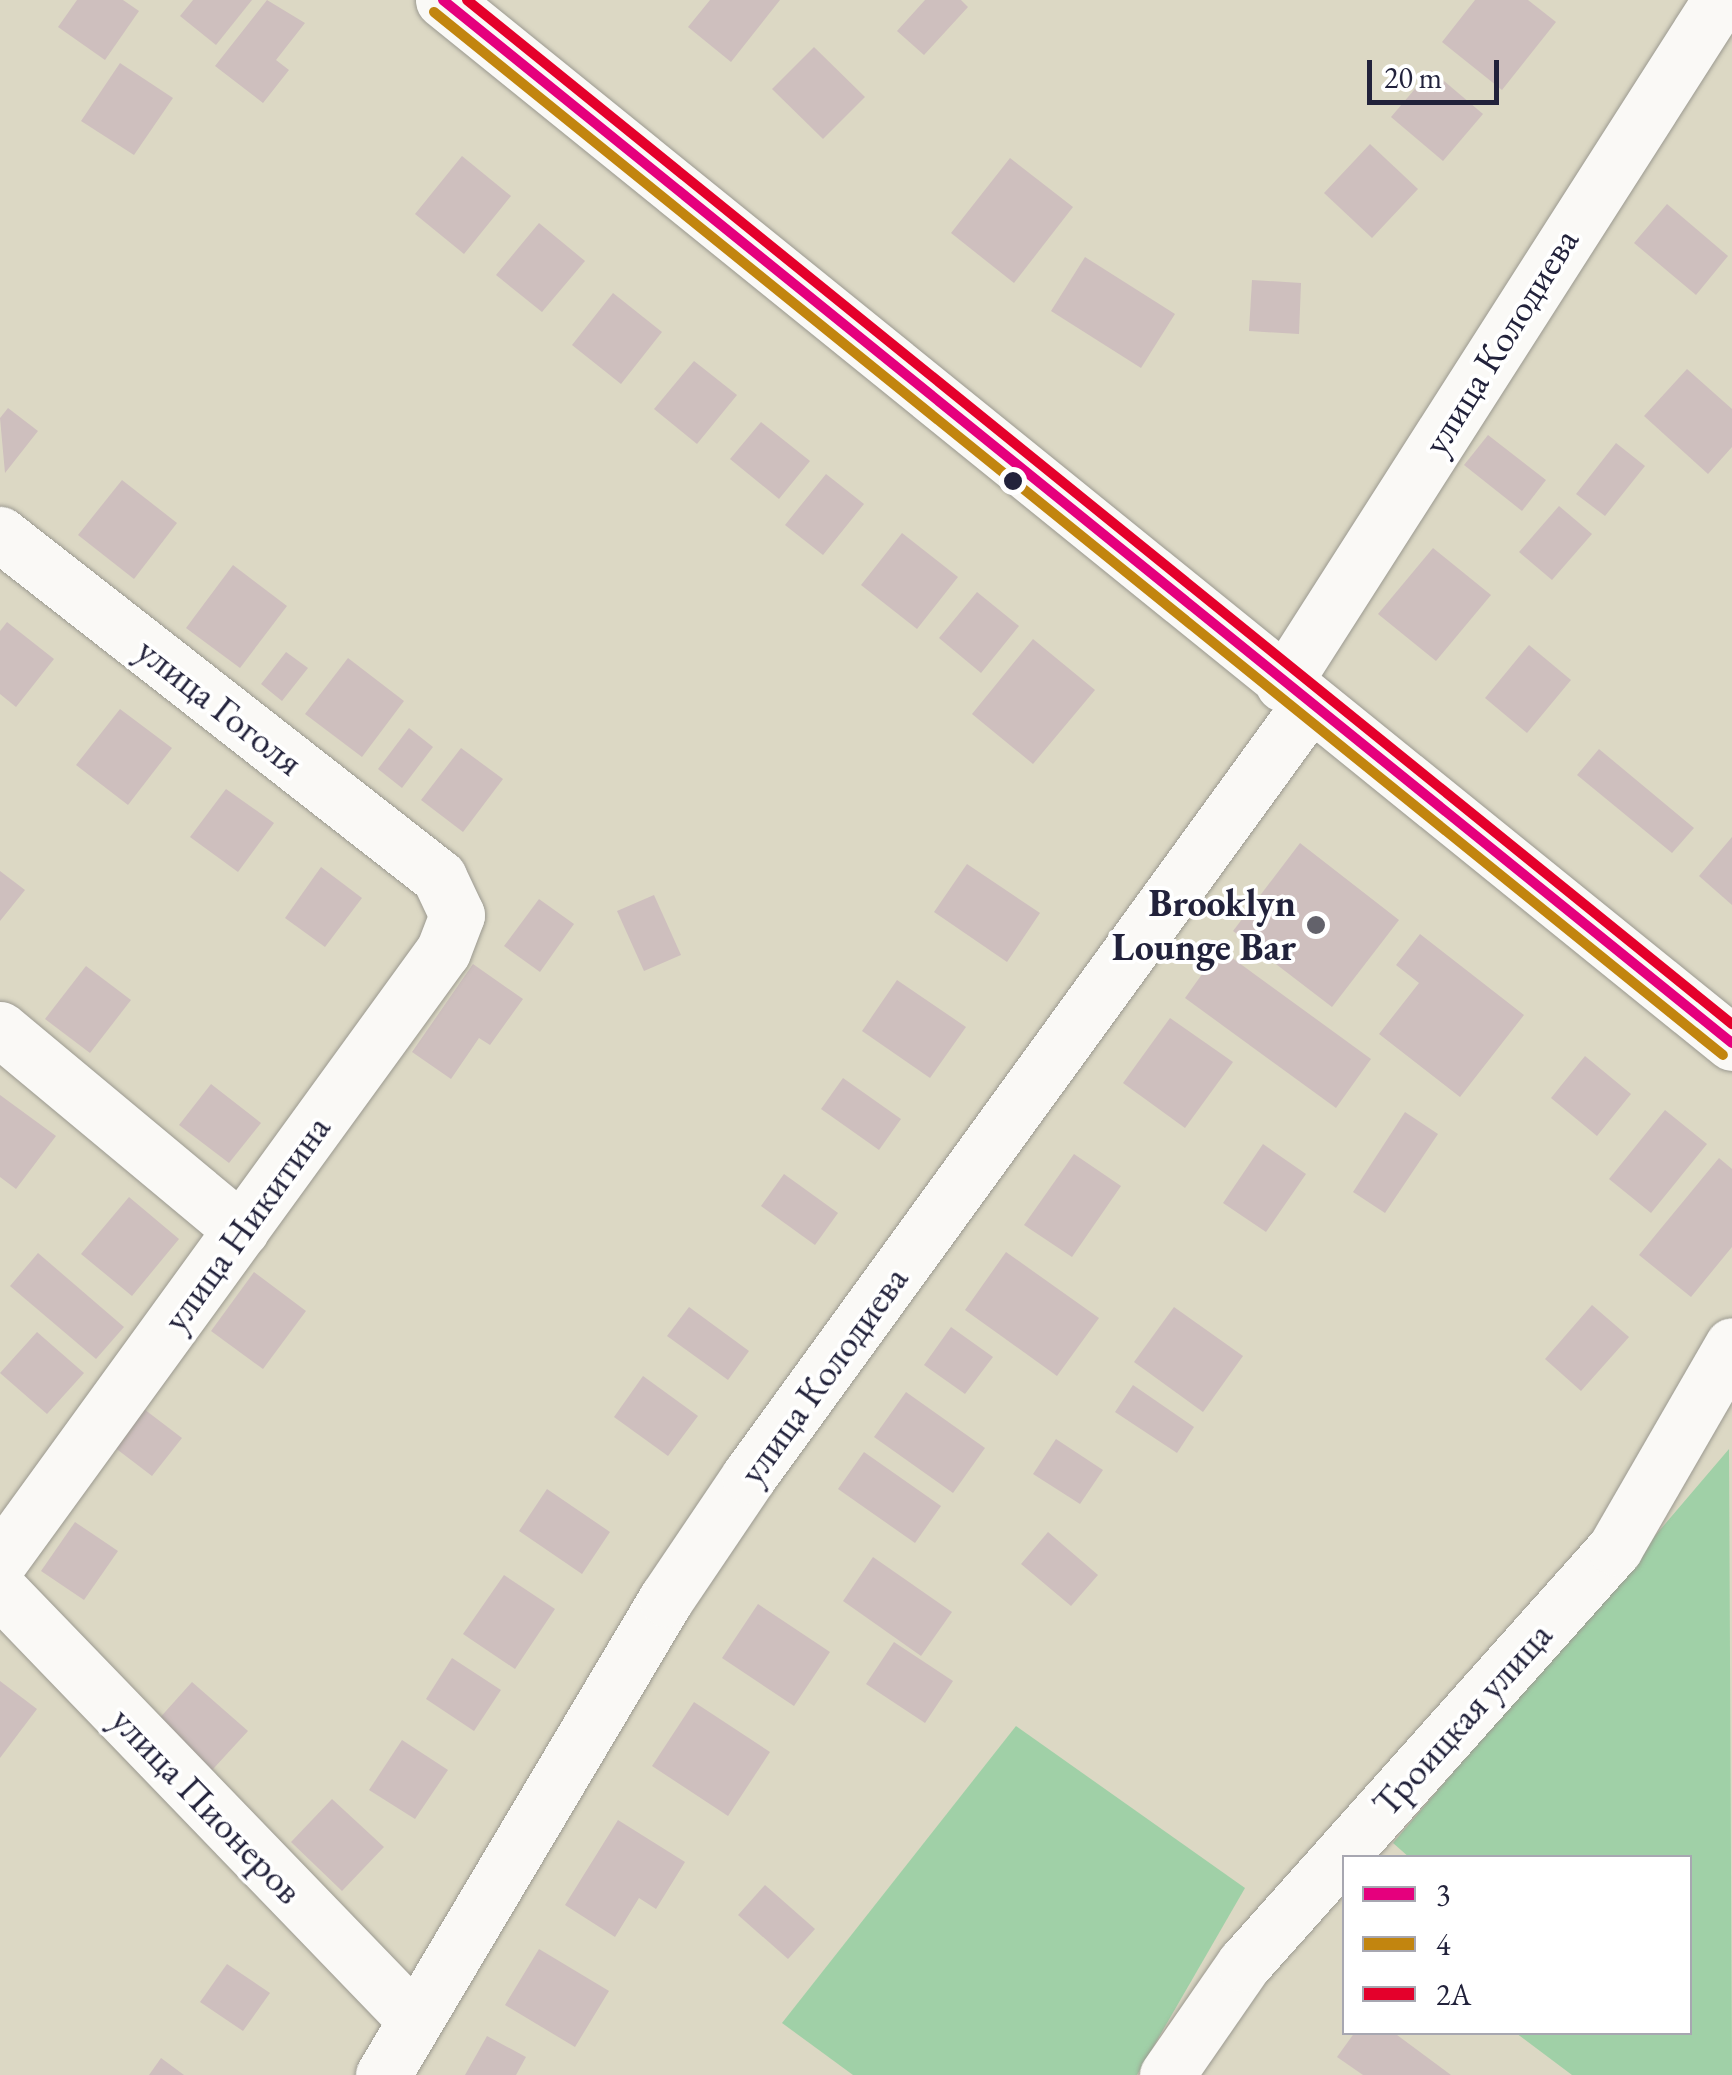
<!DOCTYPE html>
<html>
<head>
<meta charset="utf-8">
<style>
  body { margin:0 }
  #map { position:relative; width:1732px; height:2075px; overflow:hidden; background:#dcd8c4; font-family:"EB Garamond",serif }
  div>[style] { position:absolute }
  [style*='--x'] { left:calc(var(--x)*1px); top:calc(var(--y)*1px); width:calc(var(--w)*1px); rotate:calc(var(--a)*1deg) }
  .green>* { inset:0; background:#a0d0a7 }
  .building>* { inset:0; background:#cebfbe }
  .roads { filter:drop-shadow(0 0 2px #9b9990) drop-shadow(0 0 2px #9b9990) }
  .minor>* { height:55px; margin:-27.5px; padding:0 27.5px; transform-origin:27.5px; border-radius:27.5px; background:#faf9f6 }
  .bus-1>* { height:10px; margin:-5px; padding:0 5px; transform-origin:5px; border-radius:5px; background:#e5007d }
  .bus-2>* { height:10px; margin:-5px; padding:0 5px; transform-origin:5px; border-radius:5px; background:#c2850f }
  .bus-3>* { height:10px; margin:-5px; padding:0 5px; transform-origin:5px; border-radius:5px; background:#e4002b }
  .dots>* { width:28px; height:28px; translate:-50% -50%; box-sizing:border-box; border:5px solid #fff; border-radius:50% }
  span { translate:-50% -50%; white-space:nowrap; text-align:center; line-height:1.15; -webkit-text-stroke:8px #fff; paint-order:stroke }
  .street-label { font-size:38px; color:#22223b }
  .poi-label { font-size:38px; color:#22223b; font-weight:700 }
  .right { translate:-100% -50%; text-align:right }
  .legend { position:absolute; left:1342px; top:1855px; width:350px; height:180px; box-sizing:border-box; background:#fff; border:2px solid #a7a7b1; margin:0; padding:12px 18px; list-style:none; font-size:30px; color:#22223b }
  .legend li { display:flex; align-items:center; gap:20px; height:50px }
  .legend b { width:50px; border:2px solid #a7a7b1 }
  .scale { position:absolute; left:1367px; top:60px; width:132px; height:45px; box-sizing:border-box; border:5px solid #22223b; border-top:0; padding-left:12px; font-size:30px; line-height:35px; white-space:nowrap; color:#22223b; -webkit-text-stroke:8px #fff; paint-order:stroke }
</style>
</head>
<body>
<div id="map">
  <div class="green">
    <div style="clip-path:polygon(1729px 1449px,1732px 2075px,1572px 2075px,1516px 2033px,1690px 2032px,1690px 1858px,1410px 1858px,1393px 1843px)"></div>
    <div style="clip-path:polygon(1016px 1726px,1245px 1888px,1137px 2075px,853px 2075px,782px 2023px)"></div>
  </div>
  <div class="building">
    <div style="clip-path:polygon(77px 0,123px 0,139px 11px,105px 60px,58px 27px)"></div>
    <div style="clip-path:polygon(193px 0,252px 0,216px 45px,180px 16px)"></div>
    <div style="clip-path:polygon(267px 0,305px 23px,276px 60px,289px 70px,263px 103px,215px 66px)"></div>
    <div style="clip-path:polygon(710px 0,780px 0,731px 62px,688px 27px)"></div>
    <div style="clip-path:polygon(925px 0,961px 0,968px 7px,924px 55px,897px 31px)"></div>
    <div style="clip-path:polygon(1475px 0,1528px 0,1556px 22px,1502px 90px,1442px 42px)"></div>
    <div style="clip-path:polygon(814px 47px,865px 97px,823px 139px,772px 89px)"></div>
    <div style="clip-path:polygon(120px 63px,173px 98px,134px 155px,81px 121px)"></div>
    <div style="clip-path:polygon(1431px 70px,1483px 114px,1443px 161px,1391px 117px)"></div>
    <div style="clip-path:polygon(1370px 144px,1418px 189px,1372px 238px,1324px 193px)"></div>
    <div style="clip-path:polygon(462px 156px,511px 196px,464px 254px,415px 214px)"></div>
    <div style="clip-path:polygon(1010px 158px,1073px 207px,1014px 283px,951px 233px)"></div>
    <div style="clip-path:polygon(1667px 204px,1728px 256px,1696px 295px,1634px 243px)"></div>
    <div style="clip-path:polygon(539px 223px,585px 261px,542px 312px,496px 275px)"></div>
    <div style="clip-path:polygon(1085px 257px,1175px 314px,1141px 368px,1051px 311px)"></div>
    <div style="clip-path:polygon(1252px 280px,1301px 283px,1299px 334px,1249px 331px)"></div>
    <div style="clip-path:polygon(613px 293px,662px 332px,621px 384px,572px 345px)"></div>
    <div style="clip-path:polygon(694px 361px,737px 395px,697px 444px,654px 409px)"></div>
    <div style="clip-path:polygon(1687px 369px,1732px 409px,1732px 447px,1708px 474px,1644px 416px)"></div>
    <div style="clip-path:polygon(8px 408px,38px 431px,5px 473px,0 418px)"></div>
    <div style="clip-path:polygon(761px 422px,810px 461px,779px 499px,730px 459px)"></div>
    <div style="clip-path:polygon(1488px 435px,1546px 480px,1522px 511px,1464px 465px)"></div>
    <div style="clip-path:polygon(1616px 443px,1645px 466px,1605px 516px,1576px 494px)"></div>
    <div style="clip-path:polygon(826px 474px,864px 504px,823px 555px,785px 525px)"></div>
    <div style="clip-path:polygon(122px 480px,177px 523px,134px 579px,78px 535px)"></div>
    <div style="clip-path:polygon(1559px 506px,1592px 534px,1552px 580px,1519px 552px)"></div>
    <div style="clip-path:polygon(902px 533px,958px 577px,917px 629px,861px 585px)"></div>
    <div style="clip-path:polygon(1433px 548px,1491px 595px,1436px 661px,1378px 614px)"></div>
    <div style="clip-path:polygon(233px 565px,287px 606px,240px 668px,186px 628px)"></div>
    <div style="clip-path:polygon(977px 592px,1019px 626px,981px 673px,939px 638px)"></div>
    <div style="clip-path:polygon(7px 622px,54px 659px,16px 707px,0 694px,0 631px)"></div>
    <div style="clip-path:polygon(1033px 639px,1095px 690px,1033px 764px,972px 714px)"></div>
    <div style="clip-path:polygon(1529px 645px,1571px 680px,1527px 733px,1485px 698px)"></div>
    <div style="clip-path:polygon(286px 652px,308px 668px,282px 701px,261px 684px)"></div>
    <div style="clip-path:polygon(348px 658px,404px 701px,362px 757px,305px 714px)"></div>
    <div style="clip-path:polygon(120px 709px,172px 748px,128px 805px,76px 765px)"></div>
    <div style="clip-path:polygon(409px 728px,433px 747px,402px 788px,378px 769px)"></div>
    <div style="clip-path:polygon(461px 748px,503px 779px,463px 832px,421px 800px)"></div>
    <div style="clip-path:polygon(1599px 749px,1694px 828px,1672px 853px,1577px 775px)"></div>
    <div style="clip-path:polygon(226px 789px,274px 823px,238px 872px,190px 837px)"></div>
    <div style="clip-path:polygon(1732px 837px,1732px 905px,1699px 876px)"></div>
    <div style="clip-path:polygon(1300px 843px,1399px 920px,1332px 1007px,1233px 931px)"></div>
    <div style="clip-path:polygon(967px 864px,1040px 913px,1007px 962px,934px 912px)"></div>
    <div style="clip-path:polygon(321px 867px,362px 898px,325px 947px,285px 918px)"></div>
    <div style="clip-path:polygon(0 871px,25px 890px,0 921px)"></div>
    <div style="clip-path:polygon(654px 895px,681px 955px,644px 971px,617px 911px)"></div>
    <div style="clip-path:polygon(539px 899px,574px 924px,540px 972px,504px 946px)"></div>
    <div style="clip-path:polygon(1420px 934px,1524px 1015px,1460px 1097px,1379px 1034px,1419px 983px,1396px 965px)"></div>
    <div style="clip-path:polygon(1220px 949px,1371px 1059px,1336px 1108px,1185px 998px)"></div>
    <div style="clip-path:polygon(473px 964px,523px 999px,490px 1045px,479px 1038px,451px 1079px,412px 1052px)"></div>
    <div style="clip-path:polygon(86px 966px,131px 1000px,90px 1053px,45px 1019px)"></div>
    <div style="clip-path:polygon(897px 980px,966px 1027px,930px 1078px,862px 1031px)"></div>
    <div style="clip-path:polygon(1170px 1018px,1233px 1062px,1185px 1128px,1123px 1083px)"></div>
    <div style="clip-path:polygon(1585px 1056px,1631px 1094px,1597px 1136px,1551px 1098px)"></div>
    <div style="clip-path:polygon(843px 1078px,901px 1119px,879px 1150px,821px 1109px)"></div>
    <div style="clip-path:polygon(211px 1084px,261px 1123px,229px 1163px,179px 1125px)"></div>
    <div style="clip-path:polygon(0 1095px,56px 1136px,16px 1189px,0 1177px)"></div>
    <div style="clip-path:polygon(1665px 1110px,1707px 1144px,1651px 1213px,1609px 1179px)"></div>
    <div style="clip-path:polygon(1405px 1112px,1438px 1134px,1385px 1213px,1353px 1192px)"></div>
    <div style="clip-path:polygon(1263px 1144px,1306px 1174px,1266px 1232px,1223px 1203px)"></div>
    <div style="clip-path:polygon(1074px 1154px,1121px 1186px,1072px 1257px,1024px 1225px)"></div>
    <div style="clip-path:polygon(1719px 1158px,1732px 1169px,1732px 1247px,1691px 1297px,1639px 1255px)"></div>
    <div style="clip-path:polygon(784px 1174px,838px 1213px,815px 1245px,761px 1206px)"></div>
    <div style="clip-path:polygon(129px 1197px,179px 1239px,132px 1296px,81px 1254px)"></div>
    <div style="clip-path:polygon(1006px 1252px,1099px 1318px,1057px 1376px,965px 1310px)"></div>
    <div style="clip-path:polygon(38px 1253px,124px 1327px,96px 1359px,10px 1286px)"></div>
    <div style="clip-path:polygon(254px 1272px,306px 1311px,263px 1369px,211px 1331px)"></div>
    <div style="clip-path:polygon(1592px 1305px,1629px 1337px,1581px 1391px,1545px 1359px)"></div>
    <div style="clip-path:polygon(689px 1307px,749px 1351px,728px 1380px,667px 1336px)"></div>
    <div style="clip-path:polygon(1174px 1307px,1243px 1356px,1203px 1412px,1134px 1362px)"></div>
    <div style="clip-path:polygon(951px 1327px,993px 1357px,965px 1394px,924px 1365px)"></div>
    <div style="clip-path:polygon(37px 1332px,84px 1373px,47px 1414px,0 1373px)"></div>
    <div style="clip-path:polygon(643px 1376px,698px 1416px,668px 1456px,614px 1417px)"></div>
    <div style="clip-path:polygon(1133px 1385px,1194px 1427px,1177px 1453px,1115px 1412px)"></div>
    <div style="clip-path:polygon(906px 1392px,985px 1448px,953px 1493px,874px 1437px)"></div>
    <div style="clip-path:polygon(140px 1406px,182px 1438px,152px 1476px,110px 1444px)"></div>
    <div style="clip-path:polygon(1056px 1439px,1103px 1470px,1080px 1504px,1033px 1474px)"></div>
    <div style="clip-path:polygon(864px 1452px,941px 1506px,915px 1543px,838px 1489px)"></div>
    <div style="clip-path:polygon(547px 1489px,610px 1532px,582px 1574px,519px 1531px)"></div>
    <div style="clip-path:polygon(75px 1522px,118px 1551px,84px 1600px,41px 1571px)"></div>
    <div style="clip-path:polygon(1048px 1532px,1098px 1575px,1071px 1606px,1021px 1564px)"></div>
    <div style="clip-path:polygon(873px 1557px,952px 1612px,921px 1656px,843px 1601px)"></div>
    <div style="clip-path:polygon(504px 1575px,555px 1609px,515px 1669px,463px 1634px)"></div>
    <div style="clip-path:polygon(758px 1604px,830px 1652px,794px 1706px,722px 1658px)"></div>
    <div style="clip-path:polygon(894px 1642px,953px 1681px,925px 1723px,866px 1684px)"></div>
    <div style="clip-path:polygon(452px 1658px,501px 1690px,474px 1731px,426px 1699px)"></div>
    <div style="clip-path:polygon(0 1681px,37px 1709px,0 1758px)"></div>
    <div style="clip-path:polygon(192px 1682px,248px 1731px,203px 1780px,148px 1731px)"></div>
    <div style="clip-path:polygon(694px 1702px,770px 1752px,728px 1816px,652px 1766px)"></div>
    <div style="clip-path:polygon(402px 1740px,448px 1770px,415px 1819px,369px 1790px)"></div>
    <div style="clip-path:polygon(332px 1799px,384px 1847px,342px 1891px,291px 1842px)"></div>
    <div style="clip-path:polygon(618px 1820px,685px 1862px,656px 1909px,639px 1898px,615px 1937px,565px 1905px)"></div>
    <div style="clip-path:polygon(765px 1885px,815px 1929px,788px 1959px,738px 1915px)"></div>
    <div style="clip-path:polygon(539px 1949px,609px 1991px,575px 2047px,505px 2005px)"></div>
    <div style="clip-path:polygon(227px 1964px,270px 1993px,243px 2031px,200px 2002px)"></div>
    <div style="clip-path:polygon(1355px 2032px,1393px 2032px,1451px 2075px,1363px 2075px,1337px 2057px)"></div>
    <div style="clip-path:polygon(487px 2036px,526px 2057px,516px 2075px,465px 2075px)"></div>
    <div style="clip-path:polygon(161px 2058px,184px 2075px,149px 2075px)"></div>
  </div>
  <div class="roads">
    <div class="minor">
      <div style="--x:443;--y:0;--w:1658;--a:38.98"></div>
      <div style="--x:0;--y:534;--w:557;--a:38"></div>
      <div style="--x:439;--y:877;--w:42;--a:64.7"></div>
      <div style="--x:457;--y:915;--w:39;--a:111"></div>
      <div style="--x:443;--y:951;--w:754;--a:125.99"></div>
      <div style="--x:1283;--y:684;--w:812;--a:-57.43"></div>
      <div style="--x:0;--y:1029;--w:314;--a:39.8"></div>
      <div style="--x:0;--y:1590;--w:596;--a:46.02"></div>
      <div style="--x:383;--y:2075;--w:554;--a:-59.27"></div>
      <div style="--x:666;--y:1599;--w:148;--a:-56"></div>
      <div style="--x:749;--y:1476;--w:953;--a:-54.01"></div>
      <div style="--x:1167;--y:2075;--w:135;--a:-55.3"></div>
      <div style="--x:1244;--y:1964;--w:557;--a:-48.27"></div>
      <div style="--x:1615;--y:1548;--w:234;--a:-60"></div>
    </div>
  </div>
  <div class="bus-1">
    <div style="--x:443;--y:0;--w:1658;--a:38.98"></div>
  </div>
  <div class="bus-2">
    <div style="--x:434;--y:12;--w:1658;--a:38.98"></div>
  </div>
  <div class="bus-3">
    <div style="--x:467;--y:0;--w:1628;--a:38.99"></div>
  </div>
  <div class="dots">
    <div style="left:1013px;top:481px;background:#22223b"></div>
    <div style="left:1316px;top:925px;background:#63626b"></div>
  </div>
  <div class="street-label">
    <span style="left:1500px;top:341px;rotate:-58deg">улица Колодиева</span>
    <span style="left:220px;top:706px;rotate:38deg">улица Гоголя</span>
    <span style="left:246px;top:1223px;rotate:-54deg">улица Никитина</span>
    <span style="left:823px;top:1375px;rotate:-54deg">улица Колодиева</span>
    <span style="left:1462px;top:1719px;rotate:-48deg">Троицкая улица</span>
    <span style="left:207px;top:1805px;rotate:46deg">улица Пионеров</span>
  </div>
  <div class="poi-label">
    <span class="right" style="left:1296px;top:925px">Brooklyn<br>Lounge Bar</span>
  </div>
  <ul class="legend">
  <li><b style="height:12px;background:#e5007d"></b>3</li>
  <li><b style="height:12px;background:#c2850f"></b>4</li>
  <li><b style="height:12px;background:#e4002b"></b>2А</li>
  </ul>
  <div class="scale">20 m</div>
</div>
</body>
</html>
